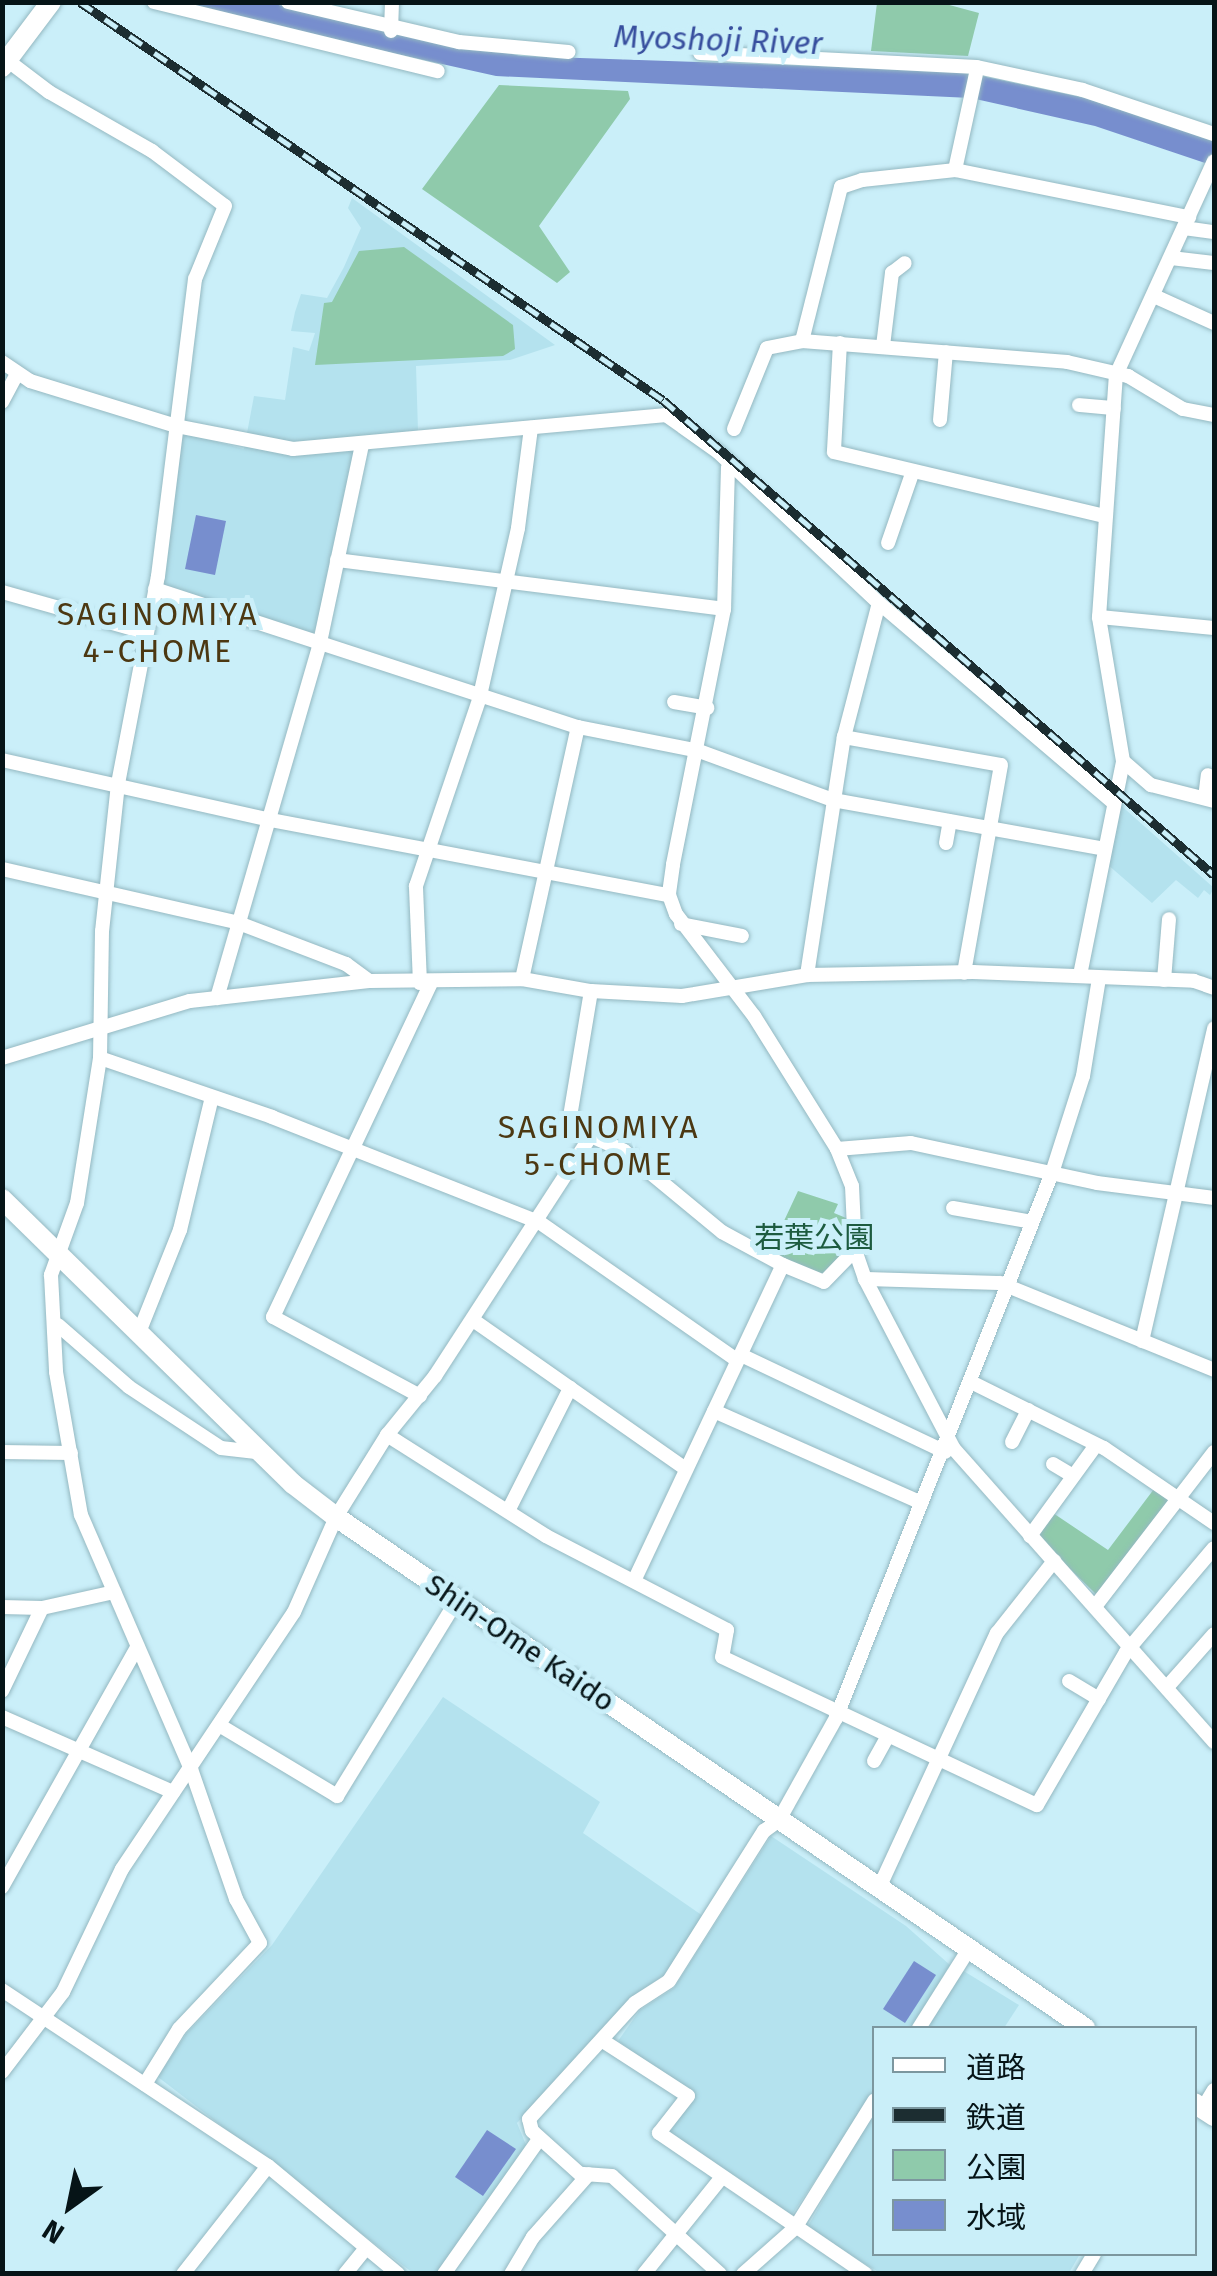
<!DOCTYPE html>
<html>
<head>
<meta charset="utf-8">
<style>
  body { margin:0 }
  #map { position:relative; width:1217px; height:2276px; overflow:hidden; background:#caeff9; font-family:"Fira Sans","Noto Sans JP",sans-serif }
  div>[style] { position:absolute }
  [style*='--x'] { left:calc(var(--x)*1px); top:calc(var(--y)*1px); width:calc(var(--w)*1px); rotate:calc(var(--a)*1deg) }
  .built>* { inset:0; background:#b4e2ee }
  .green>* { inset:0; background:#8fcaab }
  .water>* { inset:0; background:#778ece }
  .roads { filter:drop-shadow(0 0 2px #94b8c1) drop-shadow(0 0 2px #94b8c1) }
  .minor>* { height:14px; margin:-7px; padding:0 7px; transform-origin:7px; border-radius:7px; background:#fff }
  .secondary>* { height:20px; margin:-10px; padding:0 10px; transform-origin:10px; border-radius:10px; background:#fff }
  .rail>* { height:9px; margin-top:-4.5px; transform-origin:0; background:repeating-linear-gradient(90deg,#caeff9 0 15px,#1c2d31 0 30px); box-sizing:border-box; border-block:2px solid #1c2d31 }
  span { translate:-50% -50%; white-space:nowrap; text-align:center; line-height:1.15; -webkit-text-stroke:10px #caeff9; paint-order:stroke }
  .park-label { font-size:30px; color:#1d5b3f }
  .street-label { font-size:30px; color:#061417 }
  .water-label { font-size:32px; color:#384f9e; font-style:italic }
  .neighbourhood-label { font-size:32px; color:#4c3812; letter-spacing:2.5px }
  .frame { position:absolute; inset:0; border:5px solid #061417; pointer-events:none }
  .legend { position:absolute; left:872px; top:2026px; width:325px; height:230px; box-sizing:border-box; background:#caeff9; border:2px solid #7c979f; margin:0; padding:12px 18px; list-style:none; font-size:30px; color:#061417 }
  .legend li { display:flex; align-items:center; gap:20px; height:50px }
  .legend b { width:50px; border:2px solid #7c979f }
  .north { position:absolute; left:20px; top:2156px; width:100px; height:100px; -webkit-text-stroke:8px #caeff9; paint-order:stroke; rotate:213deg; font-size:28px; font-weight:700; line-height:40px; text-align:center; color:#061417 }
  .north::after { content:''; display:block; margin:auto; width:35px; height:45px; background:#061417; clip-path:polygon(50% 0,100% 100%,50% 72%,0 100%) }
</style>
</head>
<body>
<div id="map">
  <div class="built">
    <div style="clip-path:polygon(352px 198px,555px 345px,510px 360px,416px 366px,418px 431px,354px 454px,319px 626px,311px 634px,161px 584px,180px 440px,187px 434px,244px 449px,254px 396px,285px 400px,293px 347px,309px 351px,315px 333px,291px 331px,295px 312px,301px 294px,327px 298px,344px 267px,361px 228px,348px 208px)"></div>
    <div style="clip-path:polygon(1117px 802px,1214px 888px,1210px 895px,1204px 890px,1198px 898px,1176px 880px,1152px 903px,1107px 864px)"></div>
    <div style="clip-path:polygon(443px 1697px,600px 1802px,583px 1833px,703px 1916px,665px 1974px,632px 1998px,517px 2123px,526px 2145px,437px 2273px,413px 2273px,158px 2077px,186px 2034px,272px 1945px)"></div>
    <div style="clip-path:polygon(771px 1836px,906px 1926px,950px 1965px,912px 2028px,874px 2028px,874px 2092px,791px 2216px,669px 2134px,693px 2095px,618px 2041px,640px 2010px,674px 1988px)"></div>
    <div style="clip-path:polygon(962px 1970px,1019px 2005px,1004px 2028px,926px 2028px)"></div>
    <div style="clip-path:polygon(874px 2111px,874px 2254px,1080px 2254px,1069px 2273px,880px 2273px,807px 2228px)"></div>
  </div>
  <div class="green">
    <div style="clip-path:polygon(877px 3px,942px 3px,979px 13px,968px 56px,871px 51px)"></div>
    <div style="clip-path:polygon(499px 85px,628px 91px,630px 99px,539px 226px,570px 272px,557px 283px,422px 189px)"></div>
    <div style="clip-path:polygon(404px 247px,513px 325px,515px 349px,503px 356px,315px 365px,324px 303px,332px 302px,359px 251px)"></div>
    <div style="clip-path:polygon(798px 1191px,838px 1204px,834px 1213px,851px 1220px,850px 1247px,822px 1276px,769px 1253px)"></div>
    <div style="clip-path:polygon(1154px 1489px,1170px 1500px,1098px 1596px,1037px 1537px,1053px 1513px,1108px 1550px)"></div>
  </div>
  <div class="water">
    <div style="clip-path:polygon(167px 3px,269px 3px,521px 56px,958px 71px,1085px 98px,1214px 140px,1214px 166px,1095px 126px,971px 98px,496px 76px)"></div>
    <div style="clip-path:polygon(196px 515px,226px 521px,215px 575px,185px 569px)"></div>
    <div style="clip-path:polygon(914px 1961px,936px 1975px,905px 2023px,883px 2009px)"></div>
    <div style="clip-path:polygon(487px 2130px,516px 2149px,483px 2196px,455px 2177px)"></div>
  </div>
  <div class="roads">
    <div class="minor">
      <div style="--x:154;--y:2;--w:292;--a:13.7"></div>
      <div style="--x:288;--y:2;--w:176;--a:13.2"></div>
      <div style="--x:459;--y:42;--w:110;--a:5.2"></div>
      <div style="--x:391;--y:31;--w:29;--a:-88"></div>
      <div style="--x:700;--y:53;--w:277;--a:2.9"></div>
      <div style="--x:977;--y:67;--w:108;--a:12.2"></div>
      <div style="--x:1083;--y:90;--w:138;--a:18.6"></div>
      <div style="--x:3;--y:57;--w:58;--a:37.3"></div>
      <div style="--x:49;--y:92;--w:119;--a:29.8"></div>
      <div style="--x:152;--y:151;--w:91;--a:37"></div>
      <div style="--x:225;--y:206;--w:79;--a:112.3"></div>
      <div style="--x:195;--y:279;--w:299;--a:97.1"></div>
      <div style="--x:158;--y:576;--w:212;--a:100.9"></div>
      <div style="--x:118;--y:784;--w:148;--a:96.2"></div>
      <div style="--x:102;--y:931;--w:127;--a:90.9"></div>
      <div style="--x:100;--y:1058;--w:147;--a:99"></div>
      <div style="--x:77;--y:1203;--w:77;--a:109.9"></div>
      <div style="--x:51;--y:1275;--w:97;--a:87"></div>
      <div style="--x:56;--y:1372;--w:145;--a:80.1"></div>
      <div style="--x:81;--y:1515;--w:277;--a:66.6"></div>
      <div style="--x:191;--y:1769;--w:138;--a:70.9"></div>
      <div style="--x:236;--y:1899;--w:50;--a:61.4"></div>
      <div style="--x:260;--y:1943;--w:118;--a:133.3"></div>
      <div style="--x:179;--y:2029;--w:65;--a:121.7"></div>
      <div style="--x:955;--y:170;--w:98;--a:-77.7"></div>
      <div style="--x:1184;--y:228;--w:30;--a:8"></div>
      <div style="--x:1171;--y:258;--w:43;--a:6.6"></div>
      <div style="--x:1154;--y:296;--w:66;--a:24.2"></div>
      <div style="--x:802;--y:341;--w:159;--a:-75.8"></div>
      <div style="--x:841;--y:187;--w:22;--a:-18"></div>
      <div style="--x:862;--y:180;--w:94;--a:-6.1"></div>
      <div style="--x:955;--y:170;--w:239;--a:11.4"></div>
      <div style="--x:840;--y:343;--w:109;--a:93.2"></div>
      <div style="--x:834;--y:452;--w:278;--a:13.3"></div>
      <div style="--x:883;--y:346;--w:74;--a:-83"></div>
      <div style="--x:892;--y:273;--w:16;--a:-38"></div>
      <div style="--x:2;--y:362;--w:34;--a:34"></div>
      <div style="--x:30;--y:381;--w:153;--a:17.1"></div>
      <div style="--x:176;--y:426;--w:119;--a:11.1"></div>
      <div style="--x:293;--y:449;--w:375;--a:-5.2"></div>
      <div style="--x:666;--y:415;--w:64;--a:35.4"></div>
      <div style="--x:718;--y:452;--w:221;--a:43.2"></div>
      <div style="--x:879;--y:603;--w:306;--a:40.4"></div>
      <div style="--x:2;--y:402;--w:32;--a:-62"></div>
      <div style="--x:1079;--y:405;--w:35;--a:5"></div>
      <div style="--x:940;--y:420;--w:68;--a:-85"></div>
      <div style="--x:734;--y:429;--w:87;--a:-67.8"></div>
      <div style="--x:767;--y:348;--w:36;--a:-11"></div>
      <div style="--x:802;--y:341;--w:266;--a:4.5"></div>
      <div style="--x:1067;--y:362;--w:63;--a:12.9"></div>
      <div style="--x:1128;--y:376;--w:64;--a:31"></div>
      <div style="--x:1183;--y:409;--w:32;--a:11"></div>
      <div style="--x:728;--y:467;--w:142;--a:91.6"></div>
      <div style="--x:724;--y:609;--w:261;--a:101.3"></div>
      <div style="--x:673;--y:865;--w:30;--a:98"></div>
      <div style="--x:669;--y:895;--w:20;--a:70"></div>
      <div style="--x:676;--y:914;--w:128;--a:52.6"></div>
      <div style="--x:754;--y:1016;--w:157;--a:58"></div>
      <div style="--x:837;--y:1149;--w:40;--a:68"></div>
      <div style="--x:852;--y:1186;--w:64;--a:87.3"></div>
      <div style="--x:855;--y:1250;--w:31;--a:71"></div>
      <div style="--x:865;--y:1279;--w:192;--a:62.4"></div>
      <div style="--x:954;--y:1449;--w:392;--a:48.4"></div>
      <div style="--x:888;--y:543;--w:76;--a:-70.9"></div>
      <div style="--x:337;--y:560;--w:390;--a:7.2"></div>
      <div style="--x:155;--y:589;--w:445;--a:18.1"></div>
      <div style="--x:578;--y:727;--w:123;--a:11.2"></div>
      <div style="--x:699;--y:751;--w:143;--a:20.1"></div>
      <div style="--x:833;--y:800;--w:276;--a:10.2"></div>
      <div style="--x:2;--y:592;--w:148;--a:15.7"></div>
      <div style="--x:1099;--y:617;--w:116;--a:5.5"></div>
      <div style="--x:674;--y:702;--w:34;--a:10"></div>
      <div style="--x:844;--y:737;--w:159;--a:10.1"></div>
      <div style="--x:1001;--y:765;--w:211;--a:100.1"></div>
      <div style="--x:2;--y:760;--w:270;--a:12.6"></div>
      <div style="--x:265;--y:819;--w:411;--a:10.7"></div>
      <div style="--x:1123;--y:761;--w:37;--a:41"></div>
      <div style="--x:1151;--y:785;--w:65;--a:14.3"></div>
      <div style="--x:1205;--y:798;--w:23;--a:-83"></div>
      <div style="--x:946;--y:843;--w:22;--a:-80"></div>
      <div style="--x:2;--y:869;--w:240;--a:12.8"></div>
      <div style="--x:236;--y:922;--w:118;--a:20.9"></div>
      <div style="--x:346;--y:964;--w:29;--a:36"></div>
      <div style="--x:681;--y:924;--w:62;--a:11.1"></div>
      <div style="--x:807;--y:975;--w:241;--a:-81.2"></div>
      <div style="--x:844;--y:737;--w:138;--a:-75.4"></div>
      <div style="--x:1080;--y:975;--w:218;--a:-78.6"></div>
      <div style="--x:1123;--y:761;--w:146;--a:-99.5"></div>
      <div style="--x:1099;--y:617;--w:243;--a:-86"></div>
      <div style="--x:1116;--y:375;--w:235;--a:-65.4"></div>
      <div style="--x:522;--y:979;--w:258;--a:-77.5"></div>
      <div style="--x:1164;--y:980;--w:61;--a:-85.3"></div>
      <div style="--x:420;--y:983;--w:97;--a:-92.4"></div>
      <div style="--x:416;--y:886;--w:196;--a:-71.3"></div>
      <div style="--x:479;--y:700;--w:176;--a:-77.2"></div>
      <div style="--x:518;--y:528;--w:101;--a:-82.6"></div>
      <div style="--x:591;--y:991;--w:128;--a:99.5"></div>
      <div style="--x:570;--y:1117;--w:28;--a:42"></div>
      <div style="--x:591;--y:1136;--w:36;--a:24"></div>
      <div style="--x:624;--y:1151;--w:127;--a:39.6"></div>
      <div style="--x:722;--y:1232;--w:69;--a:28.4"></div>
      <div style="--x:783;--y:1265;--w:44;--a:22.5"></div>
      <div style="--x:824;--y:1282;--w:45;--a:-45.9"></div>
      <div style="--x:217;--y:998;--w:366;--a:-73.8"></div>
      <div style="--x:319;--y:647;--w:207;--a:-78"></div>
      <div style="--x:2;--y:1058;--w:196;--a:-16.9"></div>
      <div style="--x:190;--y:1001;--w:180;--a:-6.4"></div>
      <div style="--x:369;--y:981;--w:153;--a:-0.7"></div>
      <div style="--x:522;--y:979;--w:70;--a:9.9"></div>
      <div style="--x:591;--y:991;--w:91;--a:3.1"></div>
      <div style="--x:682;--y:996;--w:127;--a:-9.5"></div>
      <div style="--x:807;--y:975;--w:166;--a:-1"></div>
      <div style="--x:973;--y:972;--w:221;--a:2.3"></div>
      <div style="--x:1194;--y:981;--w:21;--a:19"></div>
      <div style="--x:100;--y:1058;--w:182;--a:18.9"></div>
      <div style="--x:272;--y:1117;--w:287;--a:21.5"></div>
      <div style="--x:539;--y:1222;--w:241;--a:34.9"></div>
      <div style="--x:837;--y:1149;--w:74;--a:-4.6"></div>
      <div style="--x:911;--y:1143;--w:190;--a:12.1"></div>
      <div style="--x:1097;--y:1183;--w:118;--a:7.3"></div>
      <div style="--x:953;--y:1208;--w:80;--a:10"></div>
      <div style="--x:865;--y:1279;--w:135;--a:1.7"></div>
      <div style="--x:1000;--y:1283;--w:231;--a:22.1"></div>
      <div style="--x:473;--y:1320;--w:260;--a:35"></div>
      <div style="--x:58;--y:1325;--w:94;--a:41.1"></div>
      <div style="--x:129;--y:1387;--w:110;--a:33.5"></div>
      <div style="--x:221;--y:1448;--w:44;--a:6.5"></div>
      <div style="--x:140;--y:1330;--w:108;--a:-68.2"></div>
      <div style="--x:180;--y:1230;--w:137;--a:-76.5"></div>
      <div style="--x:1142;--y:1341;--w:321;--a:-77"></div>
      <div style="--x:741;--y:1355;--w:226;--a:25.4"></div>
      <div style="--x:973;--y:1383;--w:146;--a:26.4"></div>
      <div style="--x:1104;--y:1448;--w:133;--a:34.3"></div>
      <div style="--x:420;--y:1396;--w:167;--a:-151.7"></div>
      <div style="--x:273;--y:1317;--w:369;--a:-64.7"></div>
      <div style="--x:714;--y:1411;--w:227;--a:23.9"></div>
      <div style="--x:387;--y:1435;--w:188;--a:32.4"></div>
      <div style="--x:546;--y:1536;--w:204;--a:27.4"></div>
      <div style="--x:727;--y:1630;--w:27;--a:100"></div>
      <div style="--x:722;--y:1657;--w:348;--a:25.2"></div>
      <div style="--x:1037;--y:1805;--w:177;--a:-59.8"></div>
      <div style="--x:1126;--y:1652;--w:136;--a:-49.8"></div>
      <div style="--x:1012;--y:1442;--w:36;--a:-63"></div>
      <div style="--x:2;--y:1452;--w:69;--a:0.8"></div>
      <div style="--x:1053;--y:1464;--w:23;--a:31"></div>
      <div style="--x:508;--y:1511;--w:138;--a:-63.2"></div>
      <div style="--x:1030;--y:1536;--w:112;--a:-54"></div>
      <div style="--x:634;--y:1581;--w:349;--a:-64.8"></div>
      <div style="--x:1097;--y:1604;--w:192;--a:-52.4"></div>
      <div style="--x:2;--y:1607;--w:40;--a:1.4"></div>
      <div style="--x:42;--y:1608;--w:74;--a:-12.5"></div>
      <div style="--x:1069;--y:1681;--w:35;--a:31"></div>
      <div style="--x:1168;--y:1686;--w:69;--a:-48.5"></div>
      <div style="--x:2;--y:1691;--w:92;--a:-64.3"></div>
      <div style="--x:2;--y:1717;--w:187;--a:23.7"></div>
      <div style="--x:219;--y:1725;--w:138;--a:31"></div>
      <div style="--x:337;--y:1796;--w:230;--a:-58.5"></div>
      <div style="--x:874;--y:1761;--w:29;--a:-61"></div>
      <div style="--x:2;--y:1887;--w:273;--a:-60.6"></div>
      <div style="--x:879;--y:1888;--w:281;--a:-65.2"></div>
      <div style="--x:997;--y:1633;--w:92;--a:-51.6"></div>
      <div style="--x:2;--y:1990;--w:319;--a:33.5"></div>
      <div style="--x:268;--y:2166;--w:169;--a:39.7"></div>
      <div style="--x:919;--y:2028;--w:93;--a:-57.7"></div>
      <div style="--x:603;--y:2041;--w:101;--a:32.9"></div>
      <div style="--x:688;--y:2096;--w:47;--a:128.1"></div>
      <div style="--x:659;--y:2133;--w:250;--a:34.3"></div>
      <div style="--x:2;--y:2072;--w:101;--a:-52.7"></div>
      <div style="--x:63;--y:1992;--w:136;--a:-64.4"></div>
      <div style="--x:122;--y:1869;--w:309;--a:-56.2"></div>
      <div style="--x:294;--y:1612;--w:104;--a:-66.1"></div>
      <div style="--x:336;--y:1517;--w:97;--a:-58.1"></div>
      <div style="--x:387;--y:1435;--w:76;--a:-50.9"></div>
      <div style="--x:435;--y:1376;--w:286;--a:-57"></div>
      <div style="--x:1203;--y:2108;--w:21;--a:-59"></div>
      <div style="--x:183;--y:2274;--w:137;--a:-51.8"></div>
      <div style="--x:345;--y:2274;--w:33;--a:-51"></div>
      <div style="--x:444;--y:2274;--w:166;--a:-54.8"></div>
      <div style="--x:511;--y:2274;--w:43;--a:-59.3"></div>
      <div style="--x:533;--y:2237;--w:84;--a:-48.4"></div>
      <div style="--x:644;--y:2274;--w:124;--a:-51.2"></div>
      <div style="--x:720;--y:2274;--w:146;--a:-137.8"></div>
      <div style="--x:612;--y:2176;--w:32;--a:-176"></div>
      <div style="--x:580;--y:2174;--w:64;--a:-138.1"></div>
      <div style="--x:532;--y:2131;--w:12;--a:-104"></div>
      <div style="--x:529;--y:2119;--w:157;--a:-47.6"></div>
      <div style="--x:635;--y:2003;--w:40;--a:-32.9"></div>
      <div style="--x:669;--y:1981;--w:178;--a:-57.7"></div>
      <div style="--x:764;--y:1831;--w:19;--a:-36"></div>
      <div style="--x:779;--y:1820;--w:117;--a:-60.8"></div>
      <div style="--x:836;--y:1718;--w:586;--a:-68.38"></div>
      <div style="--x:1052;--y:1173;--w:102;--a:-72.3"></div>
      <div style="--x:1083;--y:1076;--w:99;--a:-80.7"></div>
      <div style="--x:743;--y:2274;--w:69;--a:-41.5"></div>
      <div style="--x:795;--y:2228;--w:150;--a:-58.1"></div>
      <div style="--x:1082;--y:2274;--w:23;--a:-59"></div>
    </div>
    <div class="secondary">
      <div style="--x:2;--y:67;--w:81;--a:-53"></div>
      <div style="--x:2;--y:1199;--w:407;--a:44.4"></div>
      <div style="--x:293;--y:1484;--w:54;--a:37.5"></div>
      <div style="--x:336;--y:1517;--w:907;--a:34.3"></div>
      <div style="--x:1194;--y:2103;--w:24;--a:33"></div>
    </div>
  </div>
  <div class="rail">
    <div style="--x:80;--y:2;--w:706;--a:34.32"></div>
    <div style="--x:663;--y:400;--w:727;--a:40.76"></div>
  </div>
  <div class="park-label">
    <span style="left:814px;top:1238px">若葉公園</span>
  </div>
  <div class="street-label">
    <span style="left:520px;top:1643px;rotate:34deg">Shin-Ome Kaido</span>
  </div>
  <div class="water-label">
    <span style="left:718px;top:40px;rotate:2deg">Myoshoji River</span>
  </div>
  <div class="neighbourhood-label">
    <span style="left:158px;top:633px">SAGINOMIYA<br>4-CHOME</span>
    <span style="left:599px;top:1146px">SAGINOMIYA<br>5-CHOME</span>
  </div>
  <div class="frame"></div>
  <ul class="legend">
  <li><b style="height:12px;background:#fff"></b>道路</li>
  <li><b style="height:12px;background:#1c2d31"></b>鉄道</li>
  <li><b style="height:28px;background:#8fcaab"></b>公園</li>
  <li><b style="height:28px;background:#778ece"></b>水域</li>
  </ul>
  <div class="north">N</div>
</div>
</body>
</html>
